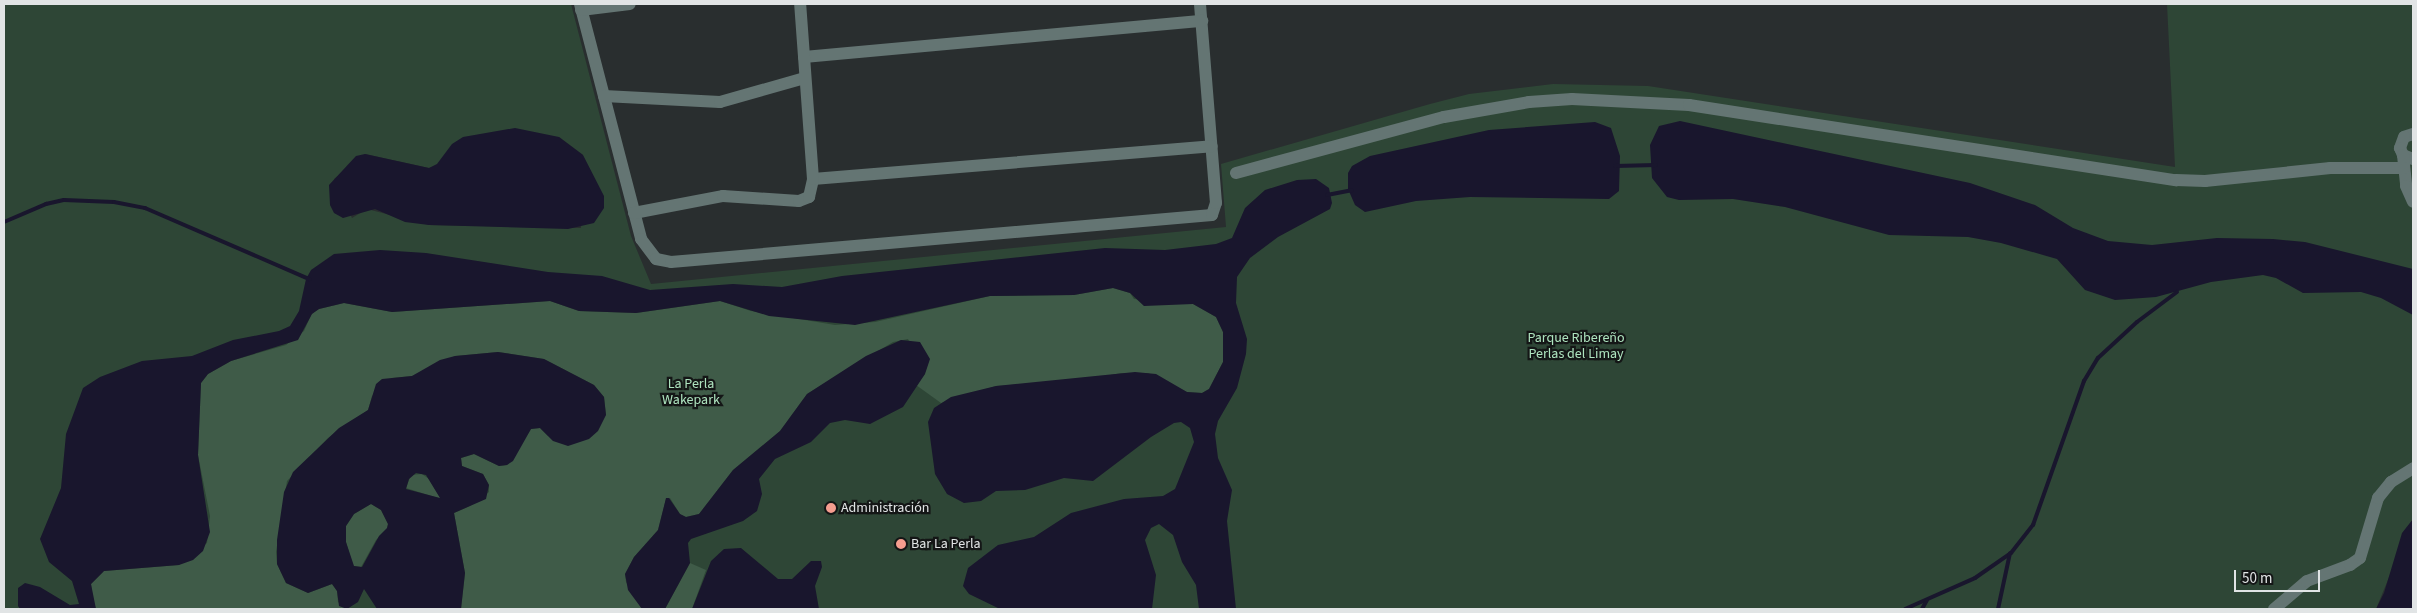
<!DOCTYPE html>
<html>
<head>
<meta charset="utf-8">
<style>
  body { margin:0 }
  #map { position:relative; width:2417px; height:613px; overflow:hidden; background:#292e2f; font-family:"Source Sans 3",sans-serif }
  div>[style] { position:absolute }
  [style*='--x'] { left:calc(var(--x)*1px); top:calc(var(--y)*1px); width:calc(var(--w)*1px); rotate:calc(var(--a)*1deg) }
  .green>* { inset:0; background:#2e4636 }
  .forest>* { inset:0; background:#3f5b48 }
  .water>* { inset:0; background:#19162d }
  .stream>* { height:4px; margin:-2px; padding:0 2px; transform-origin:2px; border-radius:2px; background:#19162d }
  .minor>* { height:12px; margin:-6px; padding:0 6px; transform-origin:6px; border-radius:6px; background:#647573 }
  .dots>* { width:14px; height:14px; translate:-50% -50%; box-sizing:border-box; border:2px solid #141616; border-radius:50% }
  span { translate:-50% -50%; white-space:nowrap; text-align:center; line-height:1.15; -webkit-text-stroke:4.5px #141616; paint-order:stroke }
  .park-label { font-size:14px; color:#aee4bf }
  .poi-label { font-size:14px; color:#e1e4e5 }
  .left { translate:0 -50%; text-align:left }
  .frame { position:absolute; inset:0; border:5px solid #e1e4e5; pointer-events:none }
  .scale { position:absolute; left:2234px; top:570px; width:86px; height:22px; box-sizing:border-box; border:2px solid #e1e4e5; border-top:0; padding-left:6px; font-size:15px; line-height:18px; white-space:nowrap; color:#e1e4e5; -webkit-text-stroke:4px #141616; paint-order:stroke }
</style>
</head>
<body>
<div id="map">
  <div class="green">
    <div style="clip-path:polygon(evenodd,4px 4px,571px 4px,631px 236px,651px 284px,1226px 227px,1221px 164px,1430px 104px,1469px 94px,1553px 84px,1648px 86px,2175px 167px,2167px 4px,2413px 4px,2413px 519px,2376px 609px,4px 609px,4px 4px,559px 137px,583px 155px,581px 228px,429px 225px,367px 209px,352px 218px,334px 179px,365px 154px,429px 168px,559px 137px)"></div>
  </div>
  <div class="forest">
    <div style="clip-path:polygon(1113px 288px,1130px 293px,1134px 299px,1193px 304px,1216px 317px,1223px 332px,1223px 362px,1209px 389px,1202px 393px,1187px 392px,1148px 373px,1122px 373px,1082px 380px,996px 386px,941px 403px,916px 385px,925px 374px,908px 339px,893px 342px,807px 394px,780px 431px,733px 470px,699px 514px,686px 517px,680px 514px,670px 498px,666px 499px,658px 530px,634px 557px,625px 574px,626px 582px,642px 609px,461px 609px,465px 573px,454px 513px,470px 506px,489px 492px,489px 485px,483px 474px,462px 466px,461px 458px,474px 454px,499px 466px,507px 465px,531px 429px,540px 428px,548px 436px,606px 415px,604px 397px,594px 385px,544px 359px,498px 352px,455px 356px,412px 376px,392px 378px,372px 396px,368px 410px,328px 438px,287px 481px,276px 552px,277px 564px,286px 583px,308px 593px,332px 584px,337px 591px,338px 602px,347px 609px,96px 609px,93px 600px,91px 584px,104px 571px,179px 565px,207px 543px,210px 516px,198px 455px,201px 383px,208px 374px,231px 361px,286px 345px,304px 331px,312px 313px,319px 309px,344px 303px,392px 312px,550px 301px,579px 311px,636px 313px,720px 301px,751px 311px,835px 325px,875px 322px,990px 296px,1074px 295px)"></div>
    <div style="clip-path:polygon(422px 474px,429px 479px,441px 499px,406px 488px,411px 475px)"></div>
    <div style="clip-path:polygon(371px 504px,381px 510px,388px 524px,387px 529px,376px 540px,361px 567px,353px 566px,346px 542px,346px 526px,354px 514px)"></div>
    <div style="clip-path:polygon(690px 563px,706px 570px,692px 609px,665px 609px)"></div>
  </div>
  <div class="water">
    <div style="clip-path:polygon(1680px 121px,1970px 183px,2035px 205px,2073px 228px,2108px 241px,2152px 245px,2217px 238px,2273px 239px,2305px 242px,2413px 269px,2413px 315px,2381px 298px,2361px 292px,2303px 293px,2276px 278px,2263px 275px,2211px 282px,2156px 297px,2115px 300px,2085px 290px,2057px 259px,2001px 243px,1968px 237px,1889px 235px,1785px 207px,1733px 199px,1679px 200px,1667px 197px,1652px 178px,1650px 145px,1659px 126px)"></div>
    <div style="clip-path:polygon(1595px 122px,1611px 128px,1620px 156px,1619px 191px,1609px 199px,1470px 197px,1416px 201px,1365px 212px,1355px 205px,1348px 189px,1348px 173px,1352px 166px,1370px 156px,1489px 130px)"></div>
    <div style="clip-path:polygon(515px 128px,559px 137px,583px 155px,604px 196px,604px 208px,594px 223px,568px 229px,429px 225px,405px 222px,375px 209px,343px 218px,334px 213px,330px 205px,329px 185px,356px 156px,365px 154px,429px 168px,437px 164px,452px 144px,463px 137px)"></div>
    <div style="clip-path:polygon(1316px 179px,1329px 188px,1332px 203px,1330px 209px,1278px 237px,1250px 258px,1237px 277px,1236px 303px,1247px 339px,1246px 354px,1237px 388px,1218px 421px,1215px 434px,1218px 458px,1232px 490px,1227px 521px,1236px 609px,1199px 609px,1196px 585px,1182px 562px,1173px 535px,1159px 524px,1151px 528px,1145px 540px,1156px 575px,1152px 609px,1000px 609px,969px 594px,963px 586px,968px 568px,998px 545px,1034px 537px,1071px 513px,1124px 499px,1163px 496px,1175px 489px,1194px 442px,1190px 428px,1181px 422px,1174px 423px,1151px 437px,1093px 481px,1064px 478px,1025px 490px,996px 491px,981px 501px,964px 503px,947px 494px,935px 474px,928px 422px,934px 408px,951px 397px,996px 386px,1135px 372px,1156px 374px,1187px 392px,1202px 393px,1209px 389px,1223px 362px,1223px 332px,1216px 317px,1193px 304px,1144px 306px,1130px 293px,1113px 288px,1074px 295px,990px 296px,855px 325px,769px 316px,720px 301px,636px 313px,579px 311px,550px 301px,392px 312px,344px 303px,319px 309px,312px 314px,298px 340px,231px 361px,208px 374px,201px 383px,198px 455px,210px 532px,203px 551px,193px 560px,179px 565px,104px 571px,91px 584px,96px 609px,20px 609px,18px 606px,18px 588px,25px 583px,40px 587px,70px 605px,79px 604px,72px 581px,49px 562px,40px 539px,61px 488px,66px 434px,83px 388px,100px 377px,142px 361px,192px 356px,233px 340px,279px 331px,290px 326px,299px 311px,306px 279px,311px 270px,334px 254px,380px 250px,426px 253px,548px 272px,602px 276px,650px 290px,733px 284px,782px 287px,842px 276px,1105px 248px,1165px 250px,1216px 244px,1232px 238px,1245px 208px,1265px 190px,1297px 180px)"></div>
    <div style="clip-path:polygon(901px 340px,920px 342px,930px 359px,925px 374px,903px 407px,870px 424px,845px 420px,830px 423px,811px 442px,775px 459px,759px 479px,762px 494px,757px 511px,743px 521px,691px 539px,688px 543px,690px 563px,665px 609px,642px 609px,628px 590px,625px 574px,634px 557px,658px 530px,666px 498px,669px 498px,680px 514px,686px 517px,699px 514px,733px 470px,780px 431px,807px 394px,866px 356px)"></div>
    <div style="clip-path:polygon(evenodd,498px 352px,544px 359px,594px 385px,604px 397px,606px 415px,598px 431px,589px 439px,568px 446px,553px 441px,540px 428px,531px 429px,513px 461px,507px 465px,499px 466px,474px 454px,461px 458px,462px 466px,483px 474px,489px 485px,486px 499px,454px 513px,465px 573px,461px 609px,377px 609px,364px 589px,358px 602px,347px 609px,339px 606px,337px 591px,332px 584px,308px 593px,286px 583px,277px 564px,277px 540px,284px 492px,293px 472px,339px 428px,368px 410px,376px 384px,382px 379px,412px 376px,440px 360px,455px 356px,498px 352px,416px 473px,426px 475px,440px 498px,406px 489px,409px 479px,416px 473px,498px 352px,371px 504px,381px 510px,388px 524px,387px 528px,379px 536px,362px 567px,354px 566px,346px 542px,346px 526px,354px 514px,371px 504px)"></div>
    <div style="clip-path:polygon(2413px 519px,2413px 609px,2376px 609px,2384px 593px,2402px 533px)"></div>
    <div style="clip-path:polygon(741px 548px,778px 579px,792px 579px,811px 561px,821px 561px,822px 567px,815px 586px,819px 609px,692px 609px,711px 561px,724px 549px)"></div>
  </div>
  <div class="stream">
    <div style="--x:1615;--y:166;--w:41;--a:-1.4"></div>
    <div style="--x:1327;--y:195;--w:25;--a:-11"></div>
    <div style="--x:4;--y:222;--w:46;--a:-23.2"></div>
    <div style="--x:46;--y:204;--w:18;--a:-13"></div>
    <div style="--x:64;--y:200;--w:50;--a:2.3"></div>
    <div style="--x:114;--y:202;--w:32;--a:11"></div>
    <div style="--x:145;--y:208;--w:179;--a:23.4"></div>
    <div style="--x:1905;--y:609;--w:77;--a:-23.9"></div>
    <div style="--x:1975;--y:578;--w:44;--a:-34.8"></div>
    <div style="--x:2011;--y:553;--w:36;--a:-52"></div>
    <div style="--x:2033;--y:525;--w:153;--a:-70.5"></div>
    <div style="--x:2084;--y:381;--w:27;--a:-59"></div>
    <div style="--x:2098;--y:358;--w:53;--a:-42.7"></div>
    <div style="--x:2137;--y:322;--w:50;--a:-36.9"></div>
    <div style="--x:1922;--y:609;--w:10;--a:-61"></div>
    <div style="--x:1998;--y:609;--w:57;--a:-77.9"></div>
  </div>
  <div class="minor">
    <div style="--x:580;--y:4;--w:243;--a:75.4"></div>
    <div style="--x:641;--y:239;--w:25;--a:53"></div>
    <div style="--x:656;--y:259;--w:15;--a:11"></div>
    <div style="--x:671;--y:262;--w:543;--a:-4.97"></div>
    <div style="--x:1212;--y:215;--w:13;--a:-72"></div>
    <div style="--x:1216;--y:203;--w:200;--a:-94.6"></div>
    <div style="--x:581;--y:10;--w:49;--a:-7"></div>
    <div style="--x:804;--y:57;--w:400;--a:-5.2"></div>
    <div style="--x:604;--y:96;--w:116;--a:3"></div>
    <div style="--x:720;--y:102;--w:88;--a:-15.8"></div>
    <div style="--x:2413;--y:134;--w:9;--a:162"></div>
    <div style="--x:2404;--y:137;--w:12;--a:110"></div>
    <div style="--x:2400;--y:148;--w:8;--a:67"></div>
    <div style="--x:2403;--y:155;--w:11;--a:22"></div>
    <div style="--x:2403;--y:155;--w:31;--a:84"></div>
    <div style="--x:2406;--y:186;--w:17;--a:66"></div>
    <div style="--x:1236;--y:173;--w:215;--a:-15.1"></div>
    <div style="--x:1444;--y:117;--w:86;--a:-10"></div>
    <div style="--x:1529;--y:102;--w:43;--a:-4"></div>
    <div style="--x:1572;--y:99;--w:117;--a:2.9"></div>
    <div style="--x:1689;--y:105;--w:493;--a:8.8"></div>
    <div style="--x:2176;--y:180;--w:29;--a:2"></div>
    <div style="--x:2205;--y:181;--w:126;--a:-5.9"></div>
    <div style="--x:2330;--y:168;--w:74;--a:0"></div>
    <div style="--x:813;--y:179;--w:400;--a:-4.7"></div>
    <div style="--x:634;--y:213;--w:91;--a:-10.8"></div>
    <div style="--x:723;--y:196;--w:76;--a:3.8"></div>
    <div style="--x:799;--y:201;--w:11;--a:-22"></div>
    <div style="--x:809;--y:197;--w:18;--a:-77"></div>
    <div style="--x:813;--y:179;--w:175;--a:-94.2"></div>
    <div style="--x:2274;--y:609;--w:43;--a:-40.3"></div>
    <div style="--x:2307;--y:581;--w:46;--a:-20.4"></div>
    <div style="--x:2350;--y:565;--w:12;--a:-35"></div>
    <div style="--x:2360;--y:558;--w:63;--a:-73.3"></div>
    <div style="--x:2378;--y:498;--w:21;--a:-51"></div>
    <div style="--x:2391;--y:482;--w:26;--a:-32"></div>
  </div>
  <div class="dots">
    <div style="left:831px;top:508px;background:#f59d8f"></div>
    <div style="left:901px;top:544px;background:#f59d8f"></div>
  </div>
  <div class="park-label">
    <span style="left:1576px;top:346px">Parque Ribereño<br>Perlas del Limay</span>
    <span style="left:691px;top:392px">La Perla<br>Wakepark</span>
  </div>
  <div class="poi-label">
    <span class="left" style="left:841px;top:508px">Administración</span>
    <span class="left" style="left:911px;top:544px">Bar La Perla</span>
  </div>
  <div class="frame"></div>
  <div class="scale">50 m</div>
</div>
</body>
</html>
